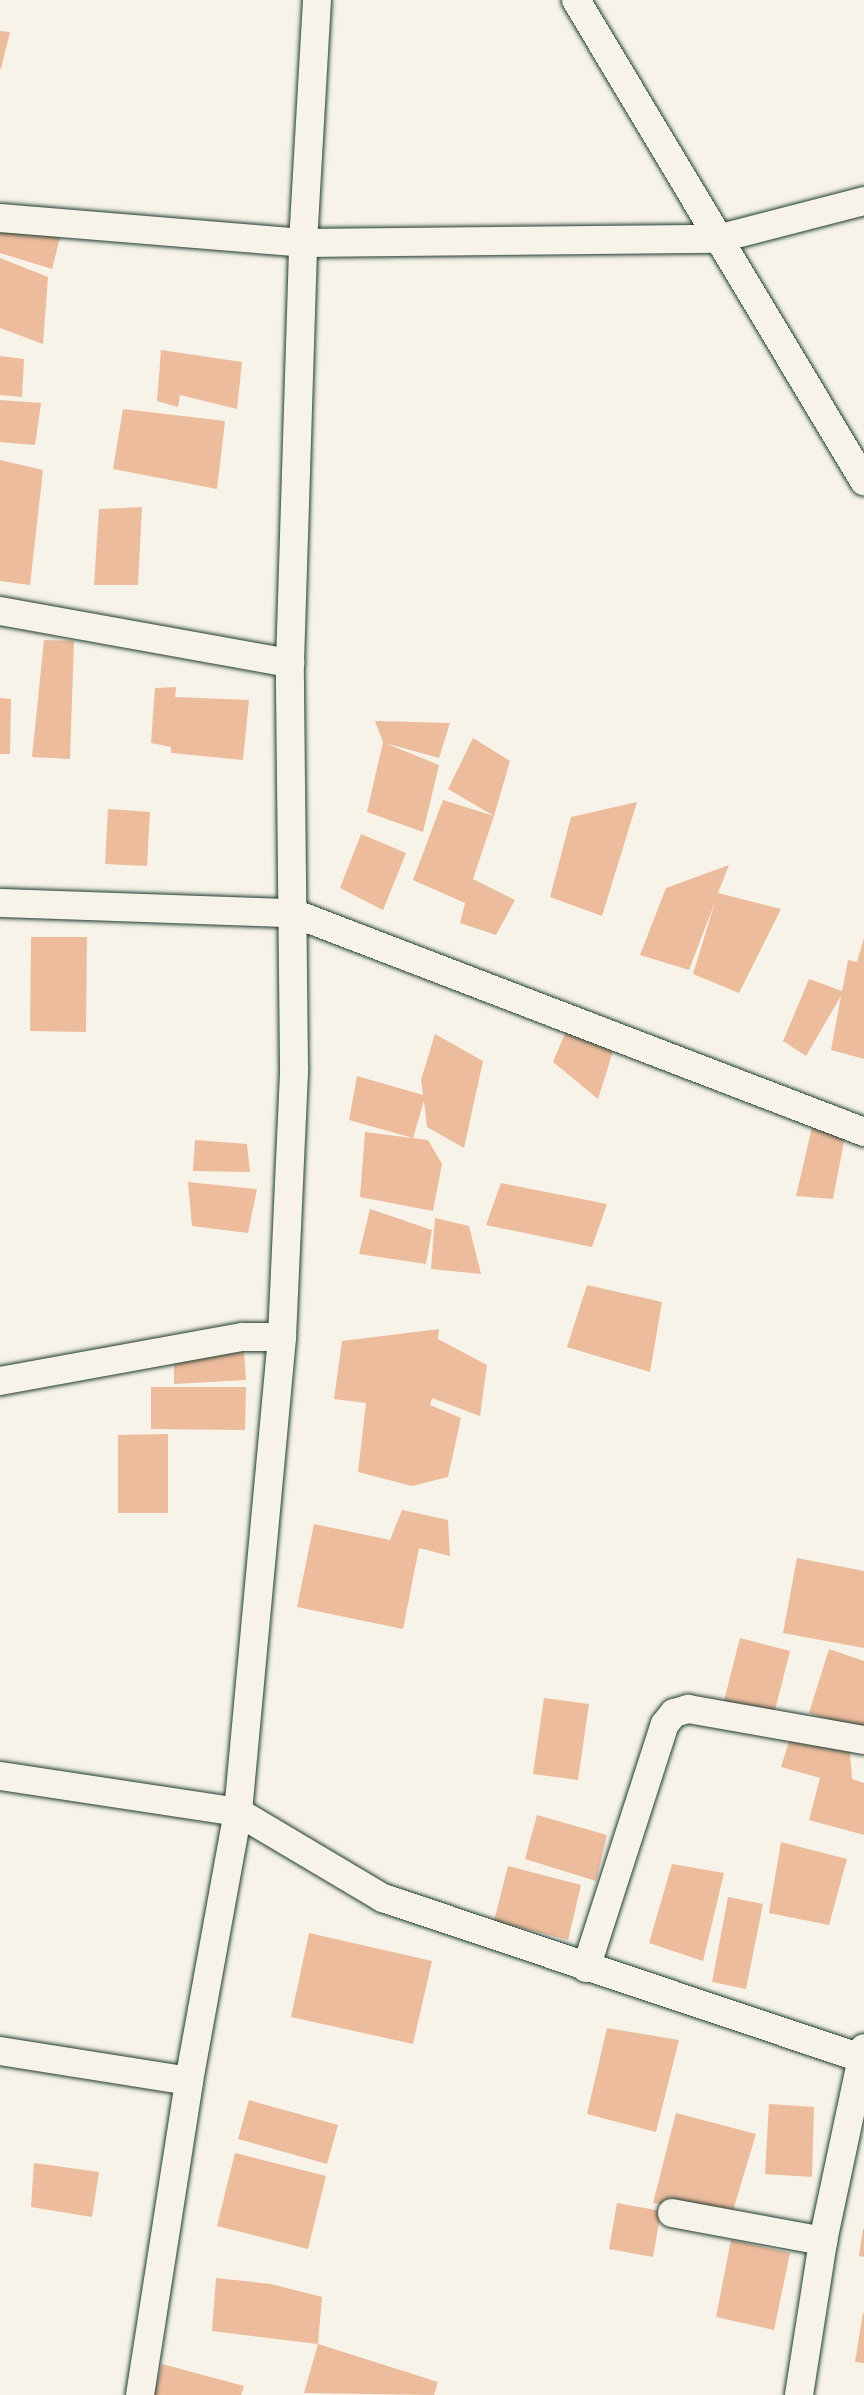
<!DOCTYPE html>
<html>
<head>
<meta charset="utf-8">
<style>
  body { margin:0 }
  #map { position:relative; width:864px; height:2395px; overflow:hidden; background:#f7f3e8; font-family:Pangolin,sans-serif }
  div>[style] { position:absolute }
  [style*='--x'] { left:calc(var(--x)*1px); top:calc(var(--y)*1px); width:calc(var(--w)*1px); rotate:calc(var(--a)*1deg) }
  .building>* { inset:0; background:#edbc9d }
  .roads { filter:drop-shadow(0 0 2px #1f3d34) drop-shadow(0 0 2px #1f3d34) }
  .minor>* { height:28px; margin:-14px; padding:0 14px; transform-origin:14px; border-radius:14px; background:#f7f3e8 }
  span { translate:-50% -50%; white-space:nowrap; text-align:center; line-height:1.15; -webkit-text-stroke:4.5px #f7f3e8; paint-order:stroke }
</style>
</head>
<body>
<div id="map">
  <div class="building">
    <div style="clip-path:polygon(0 31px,10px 32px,1px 69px,0 69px)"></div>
    <div style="clip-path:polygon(0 223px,61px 234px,52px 269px,0 253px)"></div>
    <div style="clip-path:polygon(0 258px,48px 277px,43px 344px,0 328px)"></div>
    <div style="clip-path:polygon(161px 350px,242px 362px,237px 409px,180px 395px,178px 407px,157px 401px)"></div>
    <div style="clip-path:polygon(0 356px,24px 359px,22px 397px,0 395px)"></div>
    <div style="clip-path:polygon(0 400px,41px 403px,35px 445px,0 442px)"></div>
    <div style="clip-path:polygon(123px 409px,225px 421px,217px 489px,113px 469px)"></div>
    <div style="clip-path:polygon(0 460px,43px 470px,30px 585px,0 581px)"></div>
    <div style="clip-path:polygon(142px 507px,138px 585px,94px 585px,99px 509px)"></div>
    <div style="clip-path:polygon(44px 640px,74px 641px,70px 759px,32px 757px)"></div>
    <div style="clip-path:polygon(176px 687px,175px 697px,249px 700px,243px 760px,171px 753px,171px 747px,151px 743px,155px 688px)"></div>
    <div style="clip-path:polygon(0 698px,11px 699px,10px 754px,0 754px)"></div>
    <div style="clip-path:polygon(375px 721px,450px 723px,439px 758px,385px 743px,439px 765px,423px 832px,367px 812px,383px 742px)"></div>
    <div style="clip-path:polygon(473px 738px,510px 761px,494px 816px,473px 879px,515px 900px,496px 935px,460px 923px,465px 903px,413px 880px,443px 800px,494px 816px,448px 789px)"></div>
    <div style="clip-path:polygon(637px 802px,602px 916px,550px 897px,571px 817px)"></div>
    <div style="clip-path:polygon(108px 809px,150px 812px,147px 866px,105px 864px)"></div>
    <div style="clip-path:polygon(361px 834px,406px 853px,383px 910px,340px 888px)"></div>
    <div style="clip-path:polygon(729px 865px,718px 893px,781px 909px,739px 993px,693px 974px,715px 902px,689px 970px,640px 955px,666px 888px)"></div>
    <div style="clip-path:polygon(31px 937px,87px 937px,86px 1032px,30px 1031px)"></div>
    <div style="clip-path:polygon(864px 938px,864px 1059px,831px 1050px,841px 996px,806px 1056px,783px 1041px,809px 979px,842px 991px,848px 960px,857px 962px)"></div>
    <div style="clip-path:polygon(571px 1019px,615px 1045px,598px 1099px,553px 1062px)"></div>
    <div style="clip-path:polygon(435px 1034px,483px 1061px,464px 1148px,427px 1127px,424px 1101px,413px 1138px,349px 1120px,357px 1076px,423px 1095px,421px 1080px)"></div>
    <div style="clip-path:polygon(813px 1123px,847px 1126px,833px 1199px,796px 1196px)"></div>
    <div style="clip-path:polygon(365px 1132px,428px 1140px,442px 1164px,433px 1211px,360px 1197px)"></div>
    <div style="clip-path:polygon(195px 1140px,247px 1144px,250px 1172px,193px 1171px)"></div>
    <div style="clip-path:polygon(188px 1182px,257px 1189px,248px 1233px,192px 1226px)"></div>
    <div style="clip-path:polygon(501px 1183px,607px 1204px,592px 1247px,486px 1225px)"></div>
    <div style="clip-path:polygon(370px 1209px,432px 1230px,426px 1264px,359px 1254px)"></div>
    <div style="clip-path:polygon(435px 1218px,469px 1226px,481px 1274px,431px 1269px)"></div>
    <div style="clip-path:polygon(587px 1285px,662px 1302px,650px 1372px,567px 1347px)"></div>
    <div style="clip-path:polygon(439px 1329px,438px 1339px,487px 1365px,480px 1416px,432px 1398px,430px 1405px,461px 1418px,448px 1477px,412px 1486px,358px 1472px,366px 1403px,334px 1399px,342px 1341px)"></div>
    <div style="clip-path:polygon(243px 1337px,246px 1380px,174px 1384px,174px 1348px)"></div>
    <div style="clip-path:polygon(151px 1387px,246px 1387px,245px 1430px,151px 1429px)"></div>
    <div style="clip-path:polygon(168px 1434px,168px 1513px,118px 1513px,118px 1435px)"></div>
    <div style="clip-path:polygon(402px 1510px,448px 1520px,450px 1556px,419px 1548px,403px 1629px,297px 1607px,314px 1524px,390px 1540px)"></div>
    <div style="clip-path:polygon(797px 1558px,864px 1571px,864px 1648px,783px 1633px)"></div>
    <div style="clip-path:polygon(740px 1638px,790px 1651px,774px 1714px,724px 1701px)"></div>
    <div style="clip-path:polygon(829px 1649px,864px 1661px,864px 1730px,809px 1713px)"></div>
    <div style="clip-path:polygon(544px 1698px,589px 1704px,578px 1780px,533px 1774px)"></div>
    <div style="clip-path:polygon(791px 1735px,850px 1752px,852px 1779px,864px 1783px,864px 1835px,809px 1820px,820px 1778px,781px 1767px)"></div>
    <div style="clip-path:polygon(537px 1815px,607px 1835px,596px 1881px,525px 1859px)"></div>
    <div style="clip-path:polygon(781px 1842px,847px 1859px,829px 1925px,769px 1913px)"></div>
    <div style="clip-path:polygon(672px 1864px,724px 1873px,703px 1961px,649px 1943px)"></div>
    <div style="clip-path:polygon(508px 1866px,581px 1885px,568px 1940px,494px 1921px)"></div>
    <div style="clip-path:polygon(728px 1897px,763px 1904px,746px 1989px,712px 1982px)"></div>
    <div style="clip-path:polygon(309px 1933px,432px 1961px,413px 2044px,291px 2017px)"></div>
    <div style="clip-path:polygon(607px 2028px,679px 2040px,656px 2132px,587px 2114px)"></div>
    <div style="clip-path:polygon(249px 2100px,338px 2125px,327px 2164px,238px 2139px)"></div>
    <div style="clip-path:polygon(769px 2104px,814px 2107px,812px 2177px,765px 2174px)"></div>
    <div style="clip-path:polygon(676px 2113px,756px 2134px,732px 2214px,653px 2203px)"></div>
    <div style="clip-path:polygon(235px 2153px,326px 2176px,308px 2249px,217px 2226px)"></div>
    <div style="clip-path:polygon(34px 2163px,99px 2172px,92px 2217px,31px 2207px)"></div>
    <div style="clip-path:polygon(617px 2203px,661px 2211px,653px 2257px,609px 2249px)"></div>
    <div style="clip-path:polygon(863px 2229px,864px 2229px,864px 2257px,859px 2256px)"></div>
    <div style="clip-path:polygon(731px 2240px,790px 2253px,774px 2330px,716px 2317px)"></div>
    <div style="clip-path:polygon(216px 2278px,271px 2284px,322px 2297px,318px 2344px,212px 2331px)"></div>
    <div style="clip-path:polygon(863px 2313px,864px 2313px,864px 2363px,855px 2362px)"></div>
    <div style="clip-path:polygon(318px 2344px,438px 2382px,434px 2395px,304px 2393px)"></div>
    <div style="clip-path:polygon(162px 2364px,244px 2386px,241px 2395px,154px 2395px)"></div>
  </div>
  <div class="roads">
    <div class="minor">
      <div style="--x:576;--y:0;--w:561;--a:59.09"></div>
      <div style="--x:0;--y:218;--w:304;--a:4.7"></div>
      <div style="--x:303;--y:243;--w:414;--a:-0.6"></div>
      <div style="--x:717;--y:239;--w:152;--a:-14.5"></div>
      <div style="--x:0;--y:611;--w:295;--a:10.2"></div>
      <div style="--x:0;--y:903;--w:293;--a:2"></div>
      <div style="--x:293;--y:913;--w:612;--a:20.98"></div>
      <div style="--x:0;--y:1381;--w:247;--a:-10.3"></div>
      <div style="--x:243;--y:1337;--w:39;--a:0"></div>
      <div style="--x:0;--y:1776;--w:241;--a:8.6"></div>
      <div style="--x:238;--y:1812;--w:169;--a:30.7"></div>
      <div style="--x:383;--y:1898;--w:507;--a:18.51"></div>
      <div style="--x:586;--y:1968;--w:256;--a:-72.1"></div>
      <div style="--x:665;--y:1724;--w:14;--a:-51"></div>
      <div style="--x:674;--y:1713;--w:15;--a:-16"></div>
      <div style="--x:688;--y:1709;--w:179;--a:10"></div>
      <div style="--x:0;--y:2051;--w:191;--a:9"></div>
      <div style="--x:672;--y:2213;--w:154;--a:10.5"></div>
      <div style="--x:140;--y:2395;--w:318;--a:-81.1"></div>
      <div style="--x:189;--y:2081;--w:273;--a:-79.7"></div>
      <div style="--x:238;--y:1812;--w:477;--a:-84.7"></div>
      <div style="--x:282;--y:1337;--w:269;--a:-87.4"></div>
      <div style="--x:294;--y:1068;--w:405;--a:-90.6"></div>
      <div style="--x:290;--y:663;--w:420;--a:-88.2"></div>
      <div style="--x:303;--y:243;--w:243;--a:-86.7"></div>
      <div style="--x:799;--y:2395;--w:156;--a:-81.1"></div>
      <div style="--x:823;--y:2241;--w:197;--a:-78"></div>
    </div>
  </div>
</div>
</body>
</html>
